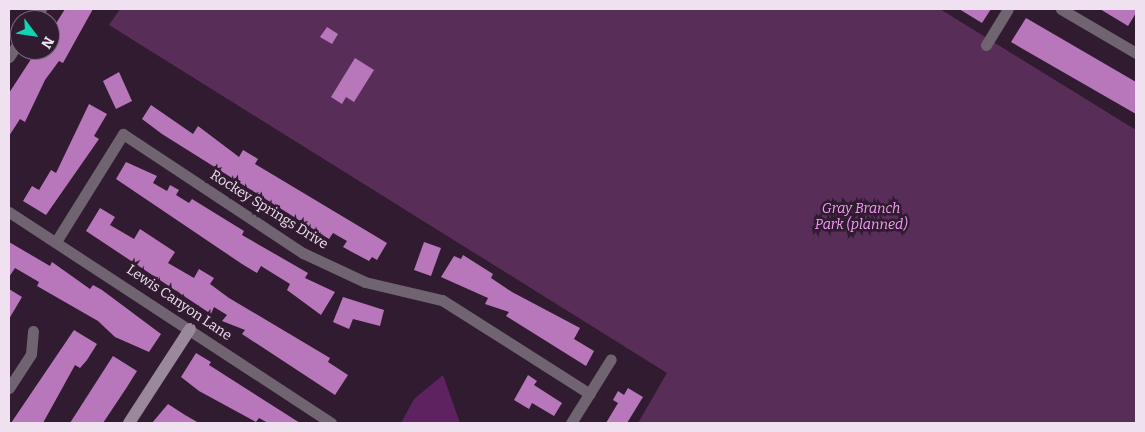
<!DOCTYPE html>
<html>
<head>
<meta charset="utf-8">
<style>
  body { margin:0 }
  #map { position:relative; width:1145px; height:432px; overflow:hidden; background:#301b30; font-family:Bitter,serif }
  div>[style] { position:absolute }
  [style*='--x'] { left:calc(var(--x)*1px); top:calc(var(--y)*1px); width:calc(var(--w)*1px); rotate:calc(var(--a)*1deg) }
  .green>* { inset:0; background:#582e59 }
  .water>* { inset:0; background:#5f2261 }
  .building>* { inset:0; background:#b977bb }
  .street>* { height:11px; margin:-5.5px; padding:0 5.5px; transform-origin:5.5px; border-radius:5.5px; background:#6f646f }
  .secondary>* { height:12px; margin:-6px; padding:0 6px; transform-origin:6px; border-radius:6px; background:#9a899a }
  span { translate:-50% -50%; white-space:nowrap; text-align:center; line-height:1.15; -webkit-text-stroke:5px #301b30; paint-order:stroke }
  .park-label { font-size:14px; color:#f59ef6; font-style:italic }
  .street-label { font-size:14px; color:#efe1ef }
  .frame { position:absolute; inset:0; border:10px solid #efe1ef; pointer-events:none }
  .north { position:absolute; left:10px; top:10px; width:50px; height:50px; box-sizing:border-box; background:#301b30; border:1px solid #7c6a7c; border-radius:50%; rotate:121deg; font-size:14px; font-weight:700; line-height:20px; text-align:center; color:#efe1ef }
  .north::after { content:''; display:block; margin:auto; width:18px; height:22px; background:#0fd5b4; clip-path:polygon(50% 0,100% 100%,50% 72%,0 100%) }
</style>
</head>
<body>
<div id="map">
  <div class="green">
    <div style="clip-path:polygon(120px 9px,940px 9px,1136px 130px,1136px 423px,638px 423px,667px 373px,109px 25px)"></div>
  </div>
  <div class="water">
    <div style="clip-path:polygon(443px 375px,460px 423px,401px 423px,414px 399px)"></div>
  </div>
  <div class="building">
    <div style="clip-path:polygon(65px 9px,93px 9px,63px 63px,59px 61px,45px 80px,25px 122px,20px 119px,9px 136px,9px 93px,37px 50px,50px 50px,50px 33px)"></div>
    <div style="clip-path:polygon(959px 9px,991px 9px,982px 23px)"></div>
    <div style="clip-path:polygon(1100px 9px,1136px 9px,1136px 13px,1128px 26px)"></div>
    <div style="clip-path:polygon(1026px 18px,1136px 82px,1136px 114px,1011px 42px)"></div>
    <div style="clip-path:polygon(327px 27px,338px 34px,332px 44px,320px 37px)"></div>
    <div style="clip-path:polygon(355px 58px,374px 70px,354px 102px,346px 97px,342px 104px,331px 97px)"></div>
    <div style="clip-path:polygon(119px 72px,132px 101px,116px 109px,103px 81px)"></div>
    <div style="clip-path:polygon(89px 104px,107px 114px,94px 136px,99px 139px,46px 215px,23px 201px,32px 186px,39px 190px,51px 170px,56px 173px)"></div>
    <div style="clip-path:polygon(151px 105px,193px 134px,198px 126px,239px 157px,243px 150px,258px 159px,255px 164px,387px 243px,377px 260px,372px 257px,369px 261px,352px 252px,343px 247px,347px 241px,333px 233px,329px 239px,162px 134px,142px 119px)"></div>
    <div style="clip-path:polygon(126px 162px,157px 176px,153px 183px,167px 191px,170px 185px,179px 190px,176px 195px,189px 203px,192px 199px,244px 231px,242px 235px,308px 273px,305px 278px,335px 292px,321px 315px,287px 290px,290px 284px,261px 266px,257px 273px,242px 264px,116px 179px)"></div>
    <div style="clip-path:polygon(100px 208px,115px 217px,110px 225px,134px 239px,140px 229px,175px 252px,168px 263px,194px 278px,199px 269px,214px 278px,210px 284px,229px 298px,330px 358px,328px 362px,348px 375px,335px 395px,242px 334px,245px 330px,222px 321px,227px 315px,214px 307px,211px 314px,86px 231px)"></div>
    <div style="clip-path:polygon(9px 242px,50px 266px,52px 262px,90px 289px,93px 285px,102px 290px,161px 334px,149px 352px,115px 337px,98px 321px,37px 286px,39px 282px,15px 268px,9px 277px)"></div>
    <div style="clip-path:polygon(424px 242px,441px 248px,431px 276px,414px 270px)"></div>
    <div style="clip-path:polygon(463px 255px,493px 274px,491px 278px,512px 292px,580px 328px,574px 339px,594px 351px,586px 366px,506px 316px,509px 312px,485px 304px,488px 298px,441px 277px,454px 256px,461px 259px)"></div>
    <div style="clip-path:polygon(9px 289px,22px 297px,9px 319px)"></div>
    <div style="clip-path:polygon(343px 297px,384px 310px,380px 326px,353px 319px,349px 329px,333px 322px)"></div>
    <div style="clip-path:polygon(74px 330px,97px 344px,87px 360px,80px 368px,75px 365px,43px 423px,11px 423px)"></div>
    <div style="clip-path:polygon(196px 353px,211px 362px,209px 365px,300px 423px,268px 423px,259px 418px,256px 422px,199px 391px,181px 377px)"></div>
    <div style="clip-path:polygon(113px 356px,137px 371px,127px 387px,103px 423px,70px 423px)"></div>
    <div style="clip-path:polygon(528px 375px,537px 381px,534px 385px,562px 403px,554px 416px,532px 403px,529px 409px,514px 400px)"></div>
    <div style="clip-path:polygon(628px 388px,643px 397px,627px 423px,606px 423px,618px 403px,613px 400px,618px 391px,624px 395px)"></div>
    <div style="clip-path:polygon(168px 404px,185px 415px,199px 423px,152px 423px)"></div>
  </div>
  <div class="street">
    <div style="--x:1061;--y:9;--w:87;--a:30.4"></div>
    <div style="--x:33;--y:20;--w:14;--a:-54"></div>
    <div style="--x:986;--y:45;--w:42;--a:-58.6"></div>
    <div style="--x:9;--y:57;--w:20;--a:-57"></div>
    <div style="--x:9;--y:212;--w:385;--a:33.2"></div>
    <div style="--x:57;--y:240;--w:125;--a:-58.1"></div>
    <div style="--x:123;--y:134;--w:216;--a:33.5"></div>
    <div style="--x:303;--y:253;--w:68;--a:25.1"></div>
    <div style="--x:365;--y:282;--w:79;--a:13.2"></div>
    <div style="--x:442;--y:300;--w:175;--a:32.4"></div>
    <div style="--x:9;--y:388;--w:40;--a:-57.1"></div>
    <div style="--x:31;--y:354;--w:23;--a:-85"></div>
    <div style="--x:571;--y:423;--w:75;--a:-58"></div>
  </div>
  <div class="secondary">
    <div style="--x:129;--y:423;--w:112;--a:-57"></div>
  </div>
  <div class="park-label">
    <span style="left:861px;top:217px">Gray Branch<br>Park (planned)</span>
  </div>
  <div class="street-label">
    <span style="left:269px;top:210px;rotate:32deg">Rockey Springs Drive</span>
    <span style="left:179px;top:303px;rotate:34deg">Lewis Canyon Lane</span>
  </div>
  <div class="frame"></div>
  <div class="north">N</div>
</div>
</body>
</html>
